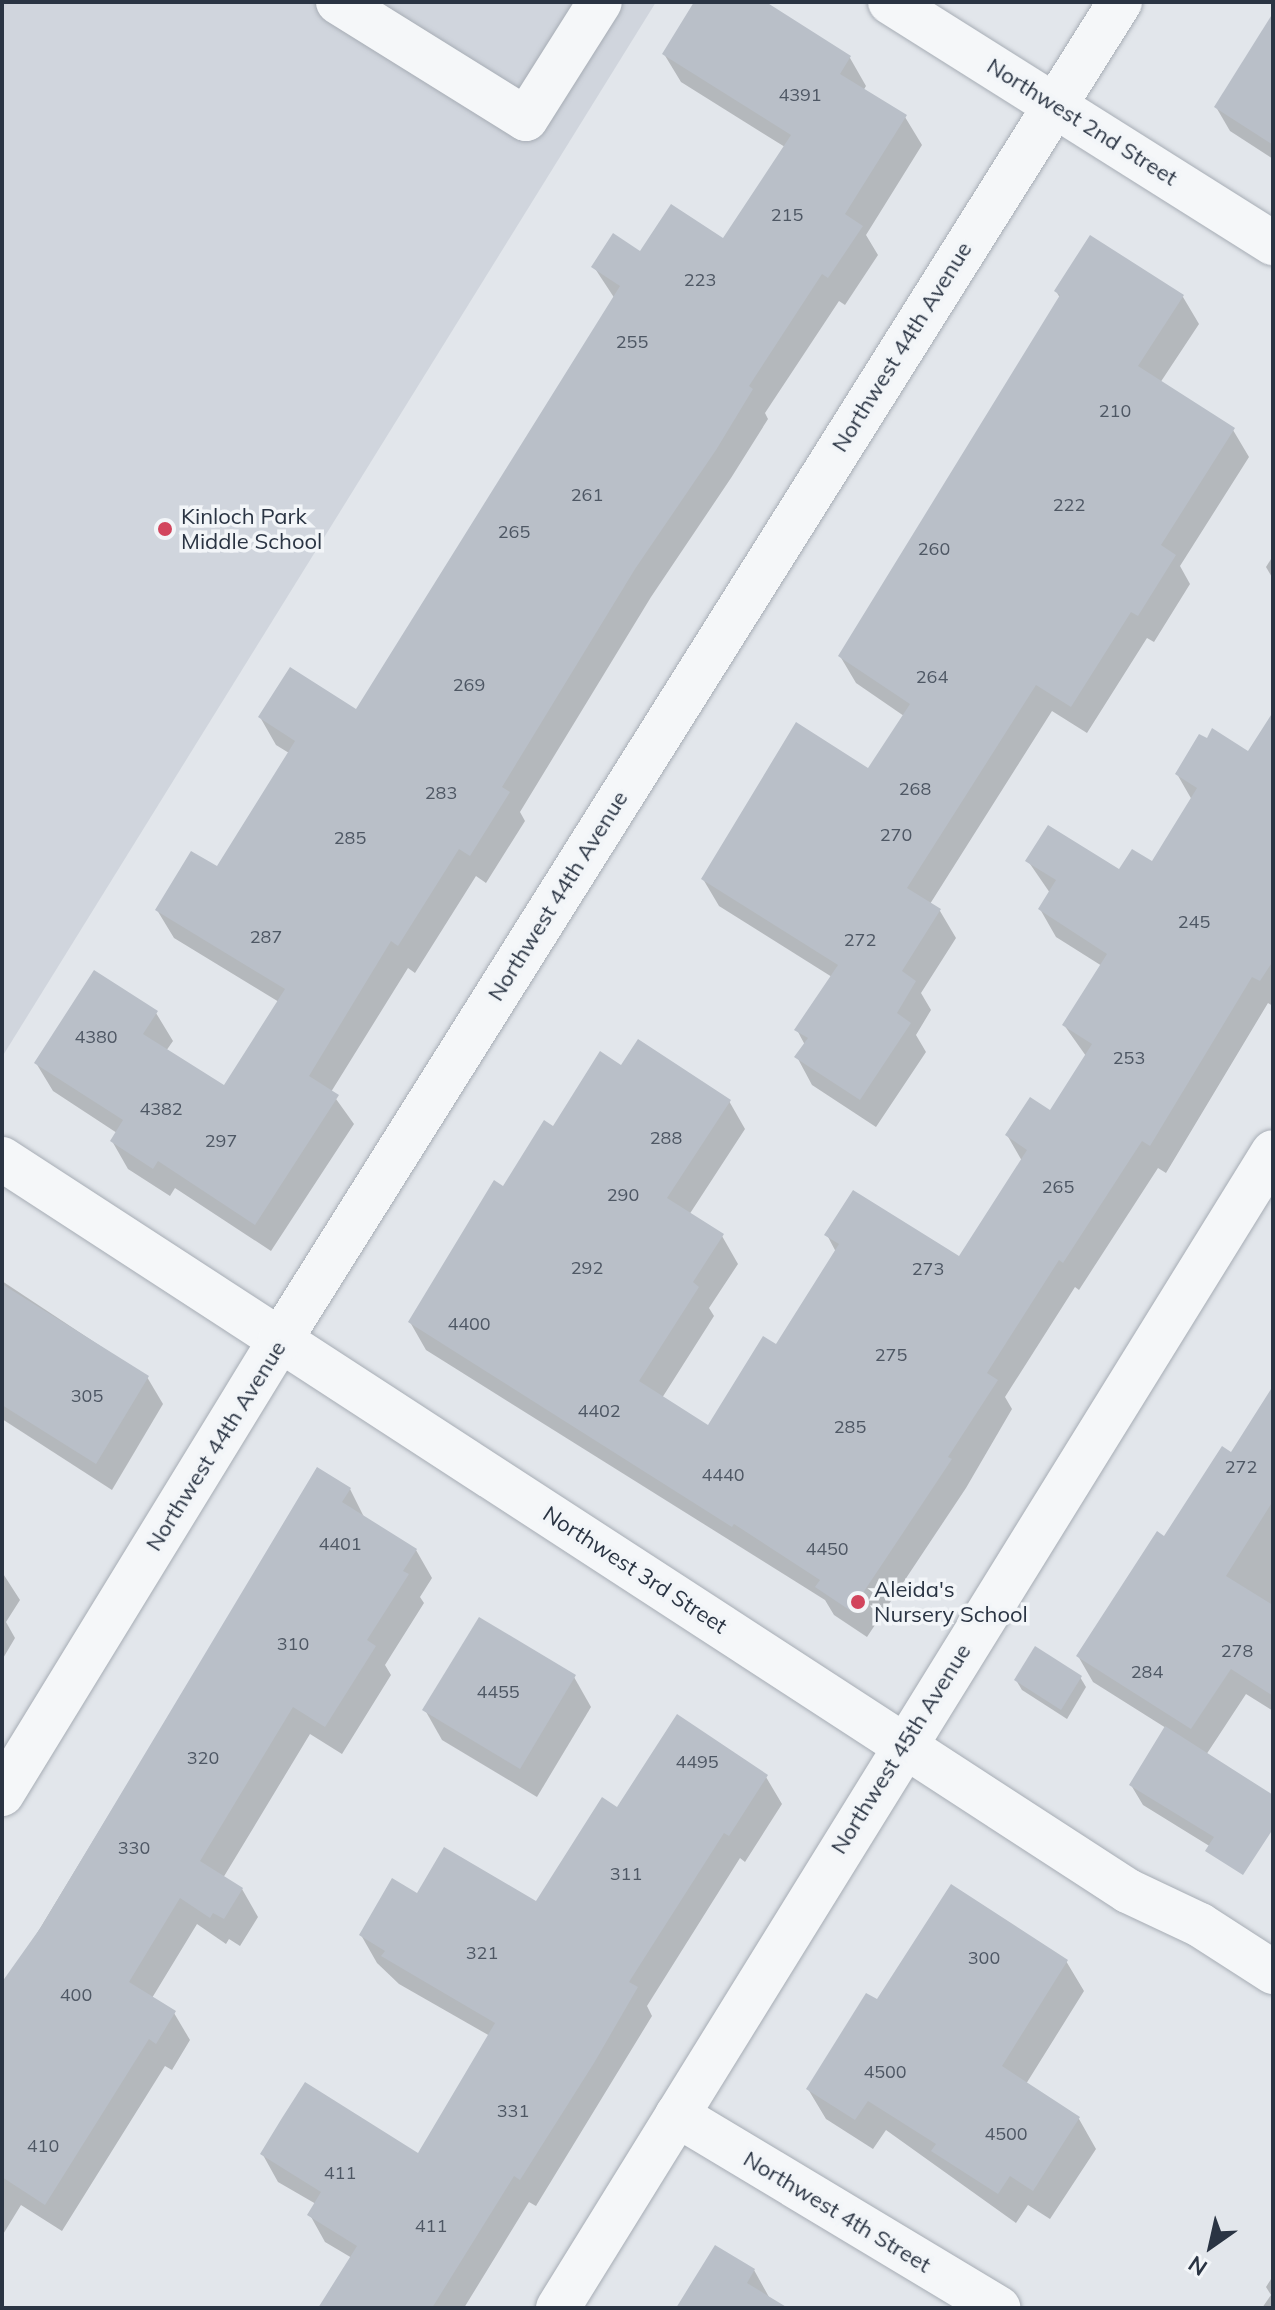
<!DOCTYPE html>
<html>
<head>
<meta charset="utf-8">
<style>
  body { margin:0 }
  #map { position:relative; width:1275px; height:2310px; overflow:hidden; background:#e2e6eb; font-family:Mulish,sans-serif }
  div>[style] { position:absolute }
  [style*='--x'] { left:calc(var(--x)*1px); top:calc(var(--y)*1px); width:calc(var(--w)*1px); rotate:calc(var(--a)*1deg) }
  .built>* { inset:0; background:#d0d5dd }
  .shadow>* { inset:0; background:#0003 }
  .building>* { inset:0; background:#b9bfc8 }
  .roads { filter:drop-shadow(0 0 2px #a7adb5) drop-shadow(0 0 2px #a7adb5) }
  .minor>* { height:44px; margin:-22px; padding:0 22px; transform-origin:22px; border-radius:22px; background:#f5f7f9 }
  .dots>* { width:22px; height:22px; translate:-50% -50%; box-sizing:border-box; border:4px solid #f2f5f8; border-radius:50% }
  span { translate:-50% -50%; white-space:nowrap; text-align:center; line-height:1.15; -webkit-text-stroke:7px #f2f5f8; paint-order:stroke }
  .number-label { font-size:18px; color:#4e5764 }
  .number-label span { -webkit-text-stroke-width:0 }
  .street-label { font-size:22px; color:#2a3443 }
  .poi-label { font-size:22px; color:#2a3443 }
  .left { translate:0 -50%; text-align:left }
  .frame { position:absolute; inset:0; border:4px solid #2a3443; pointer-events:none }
  .north { position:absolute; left:1171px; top:2206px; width:80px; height:80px; -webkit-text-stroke:6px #f2f5f8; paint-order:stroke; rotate:214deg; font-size:22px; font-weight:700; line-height:32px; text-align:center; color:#2a3443 }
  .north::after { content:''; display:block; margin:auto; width:28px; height:36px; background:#2a3443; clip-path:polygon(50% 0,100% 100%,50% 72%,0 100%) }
</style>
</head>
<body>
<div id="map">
  <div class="built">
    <div style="clip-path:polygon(2px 2px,656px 2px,2px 1057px)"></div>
  </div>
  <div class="shadow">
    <div style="clip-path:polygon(696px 2px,762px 2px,850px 58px,866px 86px,863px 91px,905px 117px,922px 145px,866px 235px,878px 255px,845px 305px,839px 301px,765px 413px,768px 419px,731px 478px,651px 597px,520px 812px,525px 821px,486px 883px,476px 876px,415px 973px,408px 968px,331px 1092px,354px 1124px,271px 1251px,175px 1188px,170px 1196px,128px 1169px,112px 1141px,117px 1133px,53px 1091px,36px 1063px,156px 1013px,173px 1041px,166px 1051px,225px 1088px,279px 1002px,174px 938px,157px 910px,218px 869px,289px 753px,276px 745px,260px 717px,357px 712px,615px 299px,594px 267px,724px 240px,785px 147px,681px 82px,664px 54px)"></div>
    <div style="clip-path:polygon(1273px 20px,1273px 159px,1230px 131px,1216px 107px)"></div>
    <div style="clip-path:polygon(1056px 291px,1183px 297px,1199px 324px,1160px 383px,1233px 430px,1249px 457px,1180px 566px,1190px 584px,1154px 642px,1147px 638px,1087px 733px,1052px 711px,930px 904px,940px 911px,956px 938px,921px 993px,931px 1010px,916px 1035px,926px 1052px,876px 1127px,812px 1085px,797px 1057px,805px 1045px,797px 1030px,832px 977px,719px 906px,703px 879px,869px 771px,904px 716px,856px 683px,840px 656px,1060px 298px)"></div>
    <div style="clip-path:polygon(1273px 556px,1273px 579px,1266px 567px)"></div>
    <div style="clip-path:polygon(1273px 716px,1273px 1006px,1268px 1003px,1166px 1173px,1158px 1168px,1079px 1290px,1075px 1287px,1005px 1397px,1012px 1409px,966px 1488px,867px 1637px,834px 1615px,825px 1600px,426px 1350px,410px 1322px,504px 1188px,553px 1128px,622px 1068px,729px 1101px,745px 1129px,689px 1215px,722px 1236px,738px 1264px,709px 1308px,714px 1316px,662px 1398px,709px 1428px,776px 1346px,836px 1252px,827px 1235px,959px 1259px,1022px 1161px,1007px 1135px,1050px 1112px,1086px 1056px,1064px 1025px,1102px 966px,1056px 937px,1040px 909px,1050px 893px,1028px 861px,1120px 872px,1153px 864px,1192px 800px,1177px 774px,1249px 754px)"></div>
    <div style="clip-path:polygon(2px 1281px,147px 1377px,163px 1404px,112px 1490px,2px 1419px)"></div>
    <div style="clip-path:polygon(1273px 1390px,1273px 1711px,1246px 1694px,1206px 1755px,1273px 1804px,1273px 1825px,1245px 1868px,1143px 1805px,1131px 1785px,1166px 1728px,1093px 1682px,1078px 1656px,1232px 1454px)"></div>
    <div style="clip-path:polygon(318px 1470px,350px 1489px,365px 1519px,416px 1550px,432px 1578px,420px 1597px,424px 1603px,385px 1665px,391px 1675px,342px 1754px,310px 1734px,223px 1878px,242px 1889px,258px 1917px,240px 1946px,229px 1939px,226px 1944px,197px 1924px,152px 1998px,174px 2013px,190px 2040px,172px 2070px,165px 2066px,62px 2231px,21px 2205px,2px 2236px,2px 1991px)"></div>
    <div style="clip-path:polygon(2px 1572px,20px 1600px,6px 1622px,15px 1638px,2px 1660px)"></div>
    <div style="clip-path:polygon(574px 1677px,591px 1707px,537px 1797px,442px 1740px,425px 1710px)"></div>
    <div style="clip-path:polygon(1080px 1677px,1086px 1687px,1067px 1719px,1022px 1690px,1016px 1680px)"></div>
    <div style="clip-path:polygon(766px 1777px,782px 1804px,745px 1862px,740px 1858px,647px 2006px,652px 2016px,536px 2206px,529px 2202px,464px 2308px,320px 2308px,352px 2258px,325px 2242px,310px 2215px,316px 2204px,278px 2182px,263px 2155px,419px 2156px,490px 2036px,399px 1984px,377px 1963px,361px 1935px,418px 1896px,536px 1903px,618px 1809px)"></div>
    <div style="clip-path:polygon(1066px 1961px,1084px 1991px,1026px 2084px,1079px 2119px,1096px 2149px,1050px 2219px,1028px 2205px,1016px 2223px,886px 2130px,873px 2149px,826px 2119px,808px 2089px,878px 2002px)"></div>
    <div style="clip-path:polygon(754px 2270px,769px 2297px,784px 2308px,678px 2308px)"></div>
    <div style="clip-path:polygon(1273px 2276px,1273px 2308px,1262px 2308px,1271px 2295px,1266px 2287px)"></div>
  </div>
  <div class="building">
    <div style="clip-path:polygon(694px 2px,766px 2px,851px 56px,840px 74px,907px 115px,845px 214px,863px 226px,828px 278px,822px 274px,749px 386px,753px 389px,716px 450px,635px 569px,502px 787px,510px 792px,470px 856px,459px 849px,398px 946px,391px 941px,309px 1076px,339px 1095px,255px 1225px,158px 1161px,153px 1169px,110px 1141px,123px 1120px,34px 1063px,94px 970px,158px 1011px,143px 1034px,224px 1085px,285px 989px,155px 910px,191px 851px,217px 866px,295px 741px,258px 717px,290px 667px,356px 709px,620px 286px,591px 267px,613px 233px,640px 251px,671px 204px,723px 238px,791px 135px,662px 54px)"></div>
    <div style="clip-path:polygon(1273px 13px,1273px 145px,1214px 107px)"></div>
    <div style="clip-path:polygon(1090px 235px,1184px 295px,1138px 366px,1235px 428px,1161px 545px,1176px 555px,1138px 616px,1131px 612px,1071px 707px,1036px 685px,907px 888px,941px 909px,902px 971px,916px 981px,897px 1013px,911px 1023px,860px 1100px,794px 1057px,808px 1038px,794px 1030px,838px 965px,701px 879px,796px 722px,868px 768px,910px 704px,838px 656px,1060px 295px,1054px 291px)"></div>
    <div style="clip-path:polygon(1273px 712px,1273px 961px,1260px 981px,1252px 977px,1150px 1146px,1142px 1141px,1063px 1263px,1059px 1260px,987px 1373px,998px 1380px,948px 1457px,952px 1459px,851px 1611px,815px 1587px,820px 1580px,734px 1524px,732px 1527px,408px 1322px,494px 1180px,503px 1186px,544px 1120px,553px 1126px,600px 1051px,621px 1065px,638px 1039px,731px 1100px,667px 1198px,724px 1234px,693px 1282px,699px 1287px,639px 1381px,708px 1425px,763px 1336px,776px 1344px,839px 1244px,824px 1235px,853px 1190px,959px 1256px,1027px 1150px,1005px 1135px,1030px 1097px,1050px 1110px,1092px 1044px,1062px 1025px,1107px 954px,1038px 909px,1056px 880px,1025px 861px,1048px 825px,1119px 869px,1132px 849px,1152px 861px,1197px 788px,1175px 774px,1199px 734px,1207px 738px,1212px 728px,1248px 751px)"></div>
    <div style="clip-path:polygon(2px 1284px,149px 1376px,96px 1464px,2px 1405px)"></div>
    <div style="clip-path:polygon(1273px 1386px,1273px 1501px,1226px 1576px,1273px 1605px,1273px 1696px,1231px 1669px,1191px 1729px,1076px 1656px,1157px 1531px,1164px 1536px,1222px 1446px,1231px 1452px)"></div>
    <div style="clip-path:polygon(317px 1467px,351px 1488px,342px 1502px,417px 1549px,403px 1571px,409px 1574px,367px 1640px,376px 1646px,325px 1727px,293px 1707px,200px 1861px,243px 1888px,224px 1919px,213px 1913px,210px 1918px,180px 1898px,129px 1982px,176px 2011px,156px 2044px,149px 2039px,45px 2205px,2px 2177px,2px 1982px,41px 1927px)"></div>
    <div style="clip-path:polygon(479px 1617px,576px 1675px,520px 1769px,422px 1710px)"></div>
    <div style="clip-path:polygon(1035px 1646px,1082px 1676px,1061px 1710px,1014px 1680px)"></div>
    <div style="clip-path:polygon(677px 1714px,768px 1775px,729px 1836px,724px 1833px,629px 1982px,638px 1987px,594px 2063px,520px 2180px,514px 2176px,432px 2308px,318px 2308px,357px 2246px,307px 2215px,321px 2192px,260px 2154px,282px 2118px,305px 2082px,418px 2153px,495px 2023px,381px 1956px,385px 1951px,359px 1935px,392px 1878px,417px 1893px,444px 1847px,536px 1901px,602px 1797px,617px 1807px)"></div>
    <div style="clip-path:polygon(1165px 1726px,1273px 1795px,1273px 1829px,1243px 1875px,1205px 1851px,1214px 1837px,1129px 1785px)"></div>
    <div style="clip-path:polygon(951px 1884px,1068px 1960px,1002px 2066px,1080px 2117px,1033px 2191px,1010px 2176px,998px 2194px,931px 2151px,936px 2144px,868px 2101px,855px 2120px,806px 2089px,866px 1993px,877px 1999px)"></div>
    <div style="clip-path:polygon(715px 2245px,755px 2269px,747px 2283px,788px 2308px,676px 2308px)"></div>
  </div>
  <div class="roads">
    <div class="minor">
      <div style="--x:338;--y:2;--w:221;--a:31.9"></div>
      <div style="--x:526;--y:119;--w:138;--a:-57.7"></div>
      <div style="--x:890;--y:2;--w:453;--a:32.2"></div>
      <div style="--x:2;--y:1159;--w:1343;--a:33.03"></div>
      <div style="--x:1128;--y:1891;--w:80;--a:25.3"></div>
      <div style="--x:1200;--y:1925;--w:87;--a:32.8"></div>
      <div style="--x:2;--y:1794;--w:532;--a:-58.52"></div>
      <div style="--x:280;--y:1340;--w:1580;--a:-57.88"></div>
      <div style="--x:677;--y:2115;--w:375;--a:31"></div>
      <div style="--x:558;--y:2308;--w:1359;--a:-58.26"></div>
    </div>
  </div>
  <div class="dots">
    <div style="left:165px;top:529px;background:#d2455d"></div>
    <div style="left:858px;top:1602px;background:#d2455d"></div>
  </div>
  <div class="number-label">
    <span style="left:800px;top:95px">4391</span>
    <span style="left:787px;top:215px">215</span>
    <span style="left:700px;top:280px">223</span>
    <span style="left:632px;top:342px">255</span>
    <span style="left:1115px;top:411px">210</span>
    <span style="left:587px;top:495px">261</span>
    <span style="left:1069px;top:505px">222</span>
    <span style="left:514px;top:532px">265</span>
    <span style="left:934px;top:549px">260</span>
    <span style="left:932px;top:677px">264</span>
    <span style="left:469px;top:685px">269</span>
    <span style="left:915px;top:789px">268</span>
    <span style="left:441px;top:793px">283</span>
    <span style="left:896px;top:835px">270</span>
    <span style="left:350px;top:838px">285</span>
    <span style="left:1194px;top:922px">245</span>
    <span style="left:266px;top:937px">287</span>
    <span style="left:860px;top:940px">272</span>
    <span style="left:96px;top:1037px">4380</span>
    <span style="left:1129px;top:1058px">253</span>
    <span style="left:161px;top:1109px">4382</span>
    <span style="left:666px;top:1138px">288</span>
    <span style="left:221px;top:1141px">297</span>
    <span style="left:1058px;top:1187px">265</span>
    <span style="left:623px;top:1195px">290</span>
    <span style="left:587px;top:1268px">292</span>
    <span style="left:928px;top:1269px">273</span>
    <span style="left:469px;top:1324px">4400</span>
    <span style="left:891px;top:1355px">275</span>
    <span style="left:87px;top:1396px">305</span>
    <span style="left:599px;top:1411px">4402</span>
    <span style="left:850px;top:1427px">285</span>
    <span style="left:1241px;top:1467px">272</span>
    <span style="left:723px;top:1475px">4440</span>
    <span style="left:340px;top:1544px">4401</span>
    <span style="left:827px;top:1549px">4450</span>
    <span style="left:293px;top:1644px">310</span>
    <span style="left:1237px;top:1651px">278</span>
    <span style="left:1147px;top:1672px">284</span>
    <span style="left:498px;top:1692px">4455</span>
    <span style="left:203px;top:1758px">320</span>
    <span style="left:697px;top:1762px">4495</span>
    <span style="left:134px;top:1848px">330</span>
    <span style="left:626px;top:1874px">311</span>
    <span style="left:482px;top:1953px">321</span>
    <span style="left:984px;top:1958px">300</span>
    <span style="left:76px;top:1995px">400</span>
    <span style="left:885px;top:2072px">4500</span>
    <span style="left:513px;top:2111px">331</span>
    <span style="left:1006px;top:2134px">4500</span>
    <span style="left:43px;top:2146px">410</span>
    <span style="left:340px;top:2173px">411</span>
    <span style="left:431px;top:2226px">411</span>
  </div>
  <div class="street-label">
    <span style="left:1082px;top:122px;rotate:32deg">Northwest 2nd Street</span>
    <span style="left:902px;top:347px;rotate:-58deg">Northwest 44th Avenue</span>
    <span style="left:558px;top:896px;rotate:-58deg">Northwest 44th Avenue</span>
    <span style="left:216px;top:1446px;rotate:-58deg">Northwest 44th Avenue</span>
    <span style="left:635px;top:1570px;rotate:33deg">Northwest 3rd Street</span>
    <span style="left:901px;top:1749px;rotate:-58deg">Northwest 45th Avenue</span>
    <span style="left:837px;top:2212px;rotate:31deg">Northwest 4th Street</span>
  </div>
  <div class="poi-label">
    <span class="left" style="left:181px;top:529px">Kinloch Park<br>Middle School</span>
    <span class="left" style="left:874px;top:1602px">Aleida's<br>Nursery School</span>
  </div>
  <div class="frame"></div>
  <div class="north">N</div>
</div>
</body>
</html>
